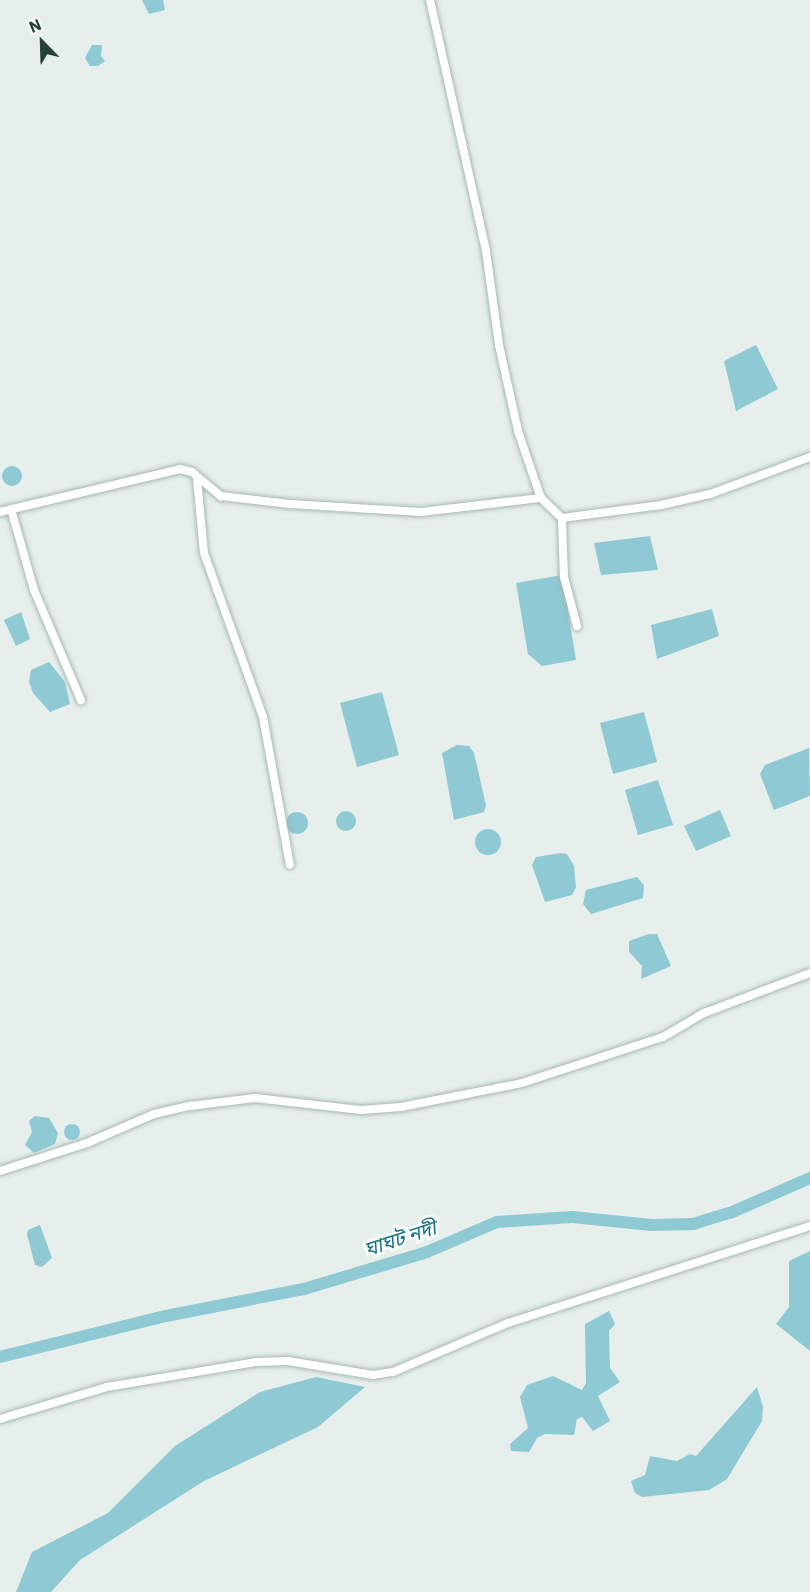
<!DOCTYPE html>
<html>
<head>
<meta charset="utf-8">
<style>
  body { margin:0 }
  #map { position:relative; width:810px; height:1592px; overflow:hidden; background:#e6efeb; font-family:"IBM Plex Sans","Noto Sans Bengali",sans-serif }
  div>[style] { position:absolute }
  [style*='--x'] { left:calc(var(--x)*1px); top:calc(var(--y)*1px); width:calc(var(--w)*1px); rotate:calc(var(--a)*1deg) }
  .water>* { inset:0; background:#8ec9d4 }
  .round { border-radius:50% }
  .river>* { height:12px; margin:-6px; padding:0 6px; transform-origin:6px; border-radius:6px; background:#8ec9d4 }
  .roads { filter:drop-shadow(0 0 2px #a8b8b2) drop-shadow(0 0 2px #a8b8b2) }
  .street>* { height:8px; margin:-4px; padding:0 4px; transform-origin:4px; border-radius:4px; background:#fff }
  span { translate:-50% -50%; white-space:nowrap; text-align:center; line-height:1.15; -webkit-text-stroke:6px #f7fbf9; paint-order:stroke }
  .water-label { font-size:20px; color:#1c6f80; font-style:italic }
  .north { position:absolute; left:12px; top:12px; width:60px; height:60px; -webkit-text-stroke:4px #f7fbf9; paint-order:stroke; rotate:337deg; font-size:16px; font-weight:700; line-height:24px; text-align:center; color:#24423a }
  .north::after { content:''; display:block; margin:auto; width:21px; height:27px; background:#24423a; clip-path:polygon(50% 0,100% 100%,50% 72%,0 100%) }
</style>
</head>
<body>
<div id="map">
  <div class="water">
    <div style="clip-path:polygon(142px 0,163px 0,165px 10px,149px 14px)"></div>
    <div style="clip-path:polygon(92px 45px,102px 45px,101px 56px,105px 61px,98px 66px,90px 66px,85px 58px)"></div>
    <div style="clip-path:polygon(756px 345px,778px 389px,736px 411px,724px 361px)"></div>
    <div class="round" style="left:2px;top:466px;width:20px;height:20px"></div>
    <div style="clip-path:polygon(650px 536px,658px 570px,601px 575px,594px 543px)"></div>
    <div style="clip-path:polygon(562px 575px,576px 660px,542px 666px,528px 654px,516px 583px)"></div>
    <div style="clip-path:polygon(712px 609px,719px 636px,657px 659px,651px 625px)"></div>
    <div style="clip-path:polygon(21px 612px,30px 639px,16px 646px,4px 620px)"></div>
    <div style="clip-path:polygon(49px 662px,65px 682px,70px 704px,50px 712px,33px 693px,29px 682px,31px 670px)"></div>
    <div style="clip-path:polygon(382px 692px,399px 755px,357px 767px,340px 703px)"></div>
    <div style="clip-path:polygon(644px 712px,657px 762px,613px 774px,600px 723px)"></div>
    <div style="clip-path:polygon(457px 745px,469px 746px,474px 753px,486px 805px,484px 812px,454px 820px,442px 753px)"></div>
    <div style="clip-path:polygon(809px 748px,810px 796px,774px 810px,760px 774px,765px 765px)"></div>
    <div style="clip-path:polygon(658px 780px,673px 825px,638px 835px,625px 790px)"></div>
    <div style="clip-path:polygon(720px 810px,731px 836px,696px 851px,684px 826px)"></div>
    <div class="round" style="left:336px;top:811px;width:20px;height:20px"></div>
    <div class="round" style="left:286px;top:812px;width:22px;height:22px"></div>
    <div class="round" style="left:475px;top:829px;width:26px;height:26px"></div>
    <div style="clip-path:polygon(561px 853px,567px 854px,574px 866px,576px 887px,572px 895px,545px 902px,532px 865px,536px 857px)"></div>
    <div style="clip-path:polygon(637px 877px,644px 885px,643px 898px,591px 914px,583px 904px,586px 890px)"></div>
    <div style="clip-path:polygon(649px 934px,657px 934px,671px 966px,641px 979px,642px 966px,629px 952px,629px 941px)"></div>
    <div style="clip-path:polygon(35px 1116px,49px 1118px,58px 1133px,55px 1144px,34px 1153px,25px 1145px,32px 1132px,29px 1121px)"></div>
    <div class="round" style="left:64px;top:1124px;width:16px;height:16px"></div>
    <div style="clip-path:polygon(40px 1225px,52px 1258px,42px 1267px,35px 1265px,27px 1234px,28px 1230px)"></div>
    <div style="clip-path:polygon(810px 1251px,810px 1351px,776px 1324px,789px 1307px,789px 1261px)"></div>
    <div style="clip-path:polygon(609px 1311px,615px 1324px,609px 1331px,610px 1368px,620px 1382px,598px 1396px,610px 1421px,593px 1431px,582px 1417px,577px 1419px,574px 1435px,545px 1434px,537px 1438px,529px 1452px,511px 1451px,510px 1444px,528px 1428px,520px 1397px,527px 1385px,553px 1376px,582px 1390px,586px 1383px,585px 1324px)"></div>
    <div style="clip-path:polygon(316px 1377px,365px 1387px,318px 1427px,204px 1481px,80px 1560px,51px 1592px,16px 1592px,32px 1552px,108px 1513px,175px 1446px,260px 1392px)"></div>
    <div style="clip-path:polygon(757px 1387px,763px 1407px,762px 1421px,727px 1479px,709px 1490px,642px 1497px,635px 1493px,631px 1481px,645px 1475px,650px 1456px,677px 1461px,690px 1454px,696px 1456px)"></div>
  </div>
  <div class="river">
    <div style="--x:0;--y:1357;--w:171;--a:-13.9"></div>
    <div style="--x:166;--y:1316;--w:141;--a:-11.1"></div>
    <div style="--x:304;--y:1289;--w:128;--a:-16.7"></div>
    <div style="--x:427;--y:1252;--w:76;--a:-23.2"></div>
    <div style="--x:497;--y:1222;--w:75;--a:-3.8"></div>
    <div style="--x:572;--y:1217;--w:80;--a:5.7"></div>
    <div style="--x:652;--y:1225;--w:41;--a:-1.4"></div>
    <div style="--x:693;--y:1224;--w:39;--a:-17"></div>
    <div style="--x:730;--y:1213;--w:87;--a:-23.6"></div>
  </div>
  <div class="roads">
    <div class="street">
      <div style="--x:430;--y:0;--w:257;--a:77.4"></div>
      <div style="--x:486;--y:251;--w:95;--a:82.1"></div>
      <div style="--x:499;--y:345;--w:88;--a:77.5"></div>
      <div style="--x:518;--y:431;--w:71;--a:71.1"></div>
      <div style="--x:197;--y:479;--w:74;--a:84.6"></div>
      <div style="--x:204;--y:553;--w:174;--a:70.2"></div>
      <div style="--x:263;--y:717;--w:150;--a:79.7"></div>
      <div style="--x:11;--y:509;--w:84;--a:74.1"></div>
      <div style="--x:34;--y:590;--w:120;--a:66.9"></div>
      <div style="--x:0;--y:512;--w:185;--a:-13.4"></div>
      <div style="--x:180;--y:469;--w:12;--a:14"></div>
      <div style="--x:192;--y:472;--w:38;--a:40"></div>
      <div style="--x:221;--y:496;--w:69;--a:6.6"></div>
      <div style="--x:290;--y:504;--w:131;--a:3.5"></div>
      <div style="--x:421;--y:512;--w:121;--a:-6.7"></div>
      <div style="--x:541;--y:498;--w:29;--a:44"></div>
      <div style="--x:562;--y:518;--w:100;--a:-7.5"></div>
      <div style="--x:661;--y:505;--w:50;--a:-12.7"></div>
      <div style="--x:710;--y:494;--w:107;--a:-20.3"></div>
      <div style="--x:562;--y:518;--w:59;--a:88.1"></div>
      <div style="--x:564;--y:577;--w:51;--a:75.1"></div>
      <div style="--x:0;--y:1171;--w:91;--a:-17.8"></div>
      <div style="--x:87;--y:1143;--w:73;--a:-23.4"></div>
      <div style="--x:154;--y:1114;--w:37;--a:-13"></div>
      <div style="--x:190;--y:1106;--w:65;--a:-7"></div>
      <div style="--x:255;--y:1098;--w:107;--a:6.5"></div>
      <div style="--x:361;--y:1110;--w:40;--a:-4.3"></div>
      <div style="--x:401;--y:1107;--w:123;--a:-11.2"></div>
      <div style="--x:522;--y:1083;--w:148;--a:-18.1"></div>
      <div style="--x:663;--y:1037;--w:48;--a:-30.3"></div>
      <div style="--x:704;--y:1013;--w:113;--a:-20.7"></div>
      <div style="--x:0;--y:1419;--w:112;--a:-16.7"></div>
      <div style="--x:107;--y:1387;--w:152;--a:-9.5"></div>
      <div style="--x:257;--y:1362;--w:31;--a:-2"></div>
      <div style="--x:288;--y:1361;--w:86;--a:9.4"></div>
      <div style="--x:373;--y:1375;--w:20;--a:-9"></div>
      <div style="--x:393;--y:1372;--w:125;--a:-23.1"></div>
      <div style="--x:508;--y:1323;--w:317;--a:-17.8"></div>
    </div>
  </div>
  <div class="water-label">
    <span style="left:400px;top:1238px;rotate:-18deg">ঘাঘট নদী</span>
  </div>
  <div class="north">N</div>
</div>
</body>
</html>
